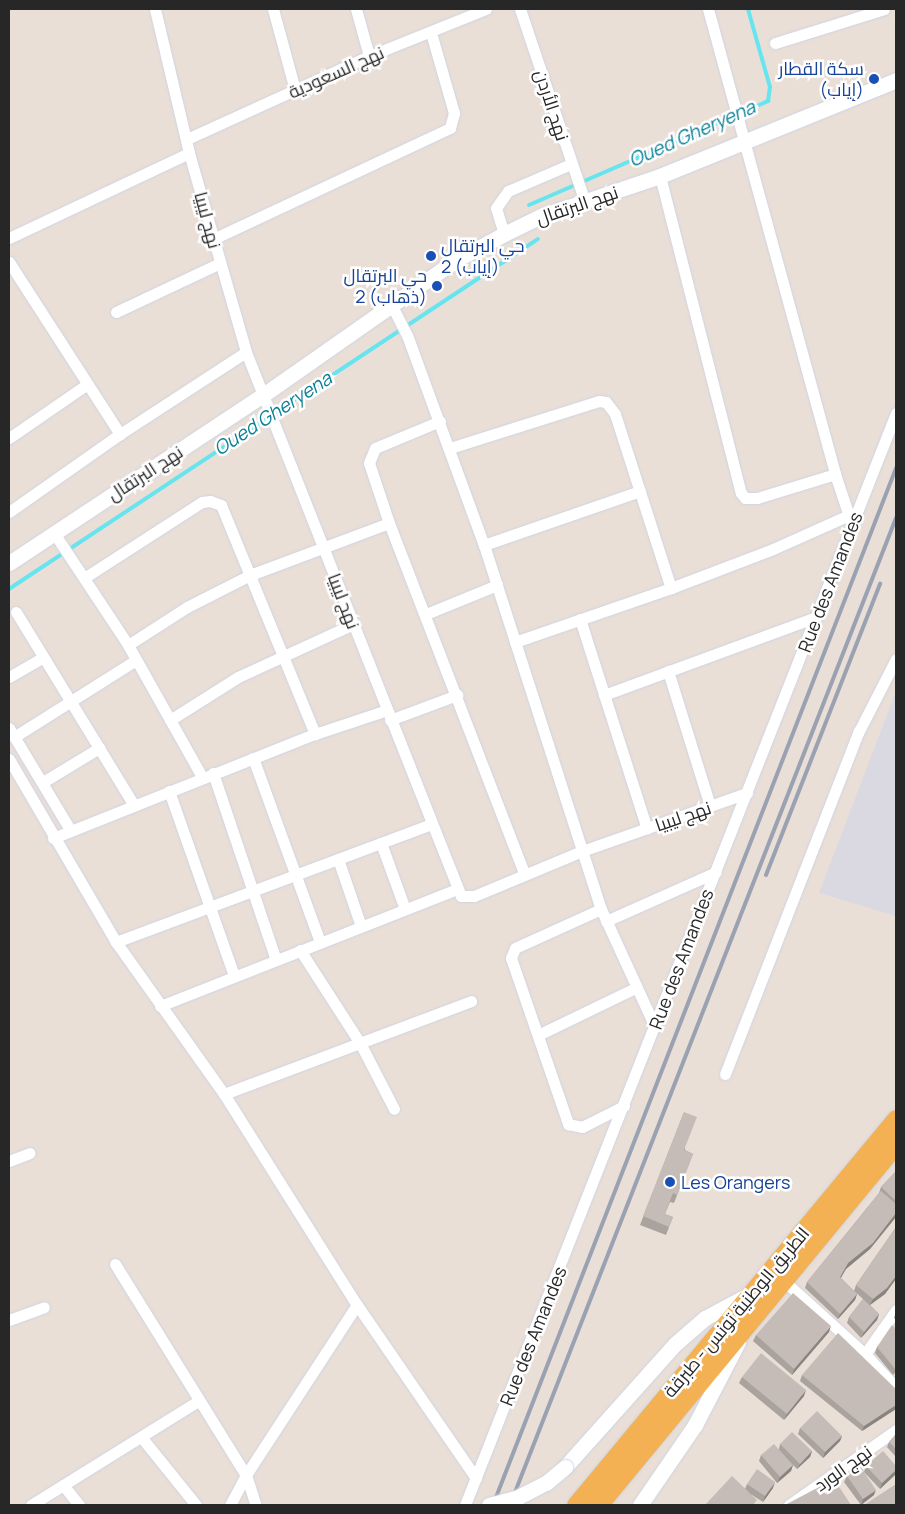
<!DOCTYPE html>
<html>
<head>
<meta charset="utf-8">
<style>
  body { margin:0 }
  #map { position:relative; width:905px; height:1514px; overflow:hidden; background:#eadfd7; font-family:Manrope,Cairo,sans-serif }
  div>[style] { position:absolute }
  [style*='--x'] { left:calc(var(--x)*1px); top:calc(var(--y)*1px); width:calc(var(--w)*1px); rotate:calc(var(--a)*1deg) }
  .industrial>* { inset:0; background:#dad9e2 }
  .stream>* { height:4px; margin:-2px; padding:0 2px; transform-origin:2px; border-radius:2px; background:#66e4f0 }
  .roads { filter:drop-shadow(0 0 1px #cdd4e1) drop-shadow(0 0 1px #cdd4e1) }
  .minor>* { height:11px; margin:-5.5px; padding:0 5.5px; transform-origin:5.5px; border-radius:5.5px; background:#fff }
  .tertiary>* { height:15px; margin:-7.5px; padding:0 7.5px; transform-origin:7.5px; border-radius:7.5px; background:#fff }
  .primary>* { height:19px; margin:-9.5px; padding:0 9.5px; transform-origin:9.5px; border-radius:9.5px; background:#f3b154 }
  .rail>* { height:4px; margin:-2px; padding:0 2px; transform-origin:2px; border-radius:2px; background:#9aa2b2 }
  .bridges { filter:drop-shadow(0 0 1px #cdd4e1) drop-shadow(0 0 1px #cdd4e1) }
  .tertiary-bridge>* { height:15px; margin:-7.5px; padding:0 7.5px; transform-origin:7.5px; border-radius:7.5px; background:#fff }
  .wall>* { inset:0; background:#a9a29d }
  .shaded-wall>* { inset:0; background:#8a8480 }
  .building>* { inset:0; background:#c5bcb7 }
  .dots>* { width:14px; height:14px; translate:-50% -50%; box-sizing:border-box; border:2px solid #fff; border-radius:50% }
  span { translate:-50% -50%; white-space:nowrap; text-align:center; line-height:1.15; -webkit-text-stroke:5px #fff; paint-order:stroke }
  .transit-label { font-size:18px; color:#164399 }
  .right { translate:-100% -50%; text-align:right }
  .left { translate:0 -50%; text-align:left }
  .street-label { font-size:18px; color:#272727 }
  .water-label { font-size:19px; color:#0a8097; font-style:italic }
  .frame { position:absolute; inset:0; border:10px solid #272727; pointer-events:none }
</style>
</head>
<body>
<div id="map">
  <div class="industrial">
    <div style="clip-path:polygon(896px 691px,896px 916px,819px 893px)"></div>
  </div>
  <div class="stream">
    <div style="--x:529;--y:205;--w:261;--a:-23.5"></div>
    <div style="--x:768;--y:101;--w:14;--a:-82"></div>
    <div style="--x:770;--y:87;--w:81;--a:-105.8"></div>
    <div style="--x:9;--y:589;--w:634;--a:-33.49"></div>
  </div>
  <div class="roads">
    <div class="minor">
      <div style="--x:155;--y:9;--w:148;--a:76.7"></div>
      <div style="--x:189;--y:153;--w:207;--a:74"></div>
      <div style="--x:246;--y:352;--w:585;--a:68.44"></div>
      <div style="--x:461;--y:896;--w:13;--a:0"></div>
      <div style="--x:474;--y:896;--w:117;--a:-22.6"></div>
      <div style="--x:582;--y:851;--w:175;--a:-19.4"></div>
      <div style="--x:273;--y:9;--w:84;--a:74.8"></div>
      <div style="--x:356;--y:9;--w:49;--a:74.5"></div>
      <div style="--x:520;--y:9;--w:204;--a:71.4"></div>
      <div style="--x:708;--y:9;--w:482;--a:74.7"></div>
      <div style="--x:835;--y:474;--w:54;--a:71.6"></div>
      <div style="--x:775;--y:43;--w:114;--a:-17.3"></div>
      <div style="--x:187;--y:139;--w:200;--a:-24.5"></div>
      <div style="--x:369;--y:56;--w:126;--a:-21.9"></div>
      <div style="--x:660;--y:176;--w:327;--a:75.7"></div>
      <div style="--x:741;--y:493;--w:6;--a:51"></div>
      <div style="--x:745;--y:498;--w:12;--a:0"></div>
      <div style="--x:757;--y:498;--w:82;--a:-17.1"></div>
      <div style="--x:504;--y:234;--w:27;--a:-107"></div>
      <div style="--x:496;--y:208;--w:21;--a:-55"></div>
      <div style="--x:508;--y:191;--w:69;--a:-23.2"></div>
      <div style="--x:9;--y:238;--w:199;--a:-25.3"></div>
      <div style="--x:213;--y:239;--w:262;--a:-25.1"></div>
      <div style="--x:450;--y:128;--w:16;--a:-75"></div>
      <div style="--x:454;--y:113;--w:83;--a:-106"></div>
      <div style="--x:9;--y:262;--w:205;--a:57.2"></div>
      <div style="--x:391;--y:304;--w:35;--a:63"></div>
      <div style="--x:407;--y:335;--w:224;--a:69.9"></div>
      <div style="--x:484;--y:545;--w:382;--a:72.2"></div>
      <div style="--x:601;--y:909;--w:130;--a:65.4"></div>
      <div style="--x:116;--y:312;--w:115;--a:-25.2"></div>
      <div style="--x:440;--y:421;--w:70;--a:157.4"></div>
      <div style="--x:375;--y:448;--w:16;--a:112"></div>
      <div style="--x:369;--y:463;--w:63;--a:71.6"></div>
      <div style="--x:389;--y:523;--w:377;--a:68.9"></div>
      <div style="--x:9;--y:438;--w:93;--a:-34.5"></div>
      <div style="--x:450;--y:448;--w:156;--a:-17.5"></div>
      <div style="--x:599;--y:401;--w:7;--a:8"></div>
      <div style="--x:606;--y:402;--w:15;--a:53"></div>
      <div style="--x:615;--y:414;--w:183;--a:72.2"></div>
      <div style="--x:9;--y:512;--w:136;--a:-35.1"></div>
      <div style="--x:120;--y:434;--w:150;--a:-33.1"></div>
      <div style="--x:54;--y:533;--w:134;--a:56.5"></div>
      <div style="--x:128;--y:645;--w:151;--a:60.7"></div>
      <div style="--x:484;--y:545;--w:165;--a:-19.1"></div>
      <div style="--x:84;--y:578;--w:140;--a:-32.8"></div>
      <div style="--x:202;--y:502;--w:8;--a:-7"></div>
      <div style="--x:210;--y:501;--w:12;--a:20"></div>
      <div style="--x:221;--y:505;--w:248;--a:67.7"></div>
      <div style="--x:16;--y:612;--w:226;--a:58.6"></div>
      <div style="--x:426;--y:614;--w:77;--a:-22.2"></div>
      <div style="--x:580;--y:619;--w:220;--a:72.3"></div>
      <div style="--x:515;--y:642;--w:165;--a:-19.1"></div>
      <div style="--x:671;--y:588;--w:109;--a:-20.9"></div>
      <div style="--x:773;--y:549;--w:83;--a:-24.1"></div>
      <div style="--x:128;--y:645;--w:70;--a:-32.8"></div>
      <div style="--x:187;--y:607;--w:71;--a:-26.9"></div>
      <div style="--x:250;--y:575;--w:148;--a:-20.5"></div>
      <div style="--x:668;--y:671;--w:141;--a:72.7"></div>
      <div style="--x:9;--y:677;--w:39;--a:-30"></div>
      <div style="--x:604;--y:695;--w:226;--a:-20.2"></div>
      <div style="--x:170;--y:720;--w:80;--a:-32.3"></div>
      <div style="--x:238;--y:677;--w:127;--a:-24.7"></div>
      <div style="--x:390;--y:720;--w:72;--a:-20.5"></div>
      <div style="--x:9;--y:728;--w:120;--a:59"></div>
      <div style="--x:14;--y:737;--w:144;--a:-32.3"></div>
      <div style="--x:253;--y:758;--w:196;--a:70"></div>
      <div style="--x:9;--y:759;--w:212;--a:59.7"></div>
      <div style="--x:116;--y:942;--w:186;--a:54.6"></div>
      <div style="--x:224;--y:1094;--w:249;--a:57.8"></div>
      <div style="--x:357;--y:1305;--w:210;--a:55.5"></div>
      <div style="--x:213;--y:773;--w:197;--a:71.4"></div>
      <div style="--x:43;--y:782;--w:66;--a:-31.3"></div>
      <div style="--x:169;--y:791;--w:196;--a:70.6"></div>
      <div style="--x:53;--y:838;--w:282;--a:-21.7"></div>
      <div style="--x:315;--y:734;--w:76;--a:-18.4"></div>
      <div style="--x:381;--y:843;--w:70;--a:70"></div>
      <div style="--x:338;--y:859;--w:71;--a:71.1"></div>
      <div style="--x:601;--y:909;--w:94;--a:155.6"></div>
      <div style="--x:515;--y:948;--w:11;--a:112"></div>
      <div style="--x:511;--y:958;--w:176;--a:71"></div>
      <div style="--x:568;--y:1124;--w:14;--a:12"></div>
      <div style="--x:582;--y:1127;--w:47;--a:-26.6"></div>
      <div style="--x:606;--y:921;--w:120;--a:-24"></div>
      <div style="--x:116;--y:942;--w:336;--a:-20.5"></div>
      <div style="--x:300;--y:950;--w:111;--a:57.2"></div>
      <div style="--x:360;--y:1043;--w:74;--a:62.7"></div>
      <div style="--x:160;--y:1006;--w:319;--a:-21.5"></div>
      <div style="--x:540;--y:1034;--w:106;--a:-25.8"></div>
      <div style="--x:725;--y:1074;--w:368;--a:-68.7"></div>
      <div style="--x:859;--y:731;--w:81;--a:-62.8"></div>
      <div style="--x:224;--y:1094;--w:264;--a:-20.6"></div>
      <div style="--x:9;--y:1161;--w:22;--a:-21"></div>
      <div style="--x:115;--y:1264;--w:248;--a:58.2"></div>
      <div style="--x:246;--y:1475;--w:32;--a:72"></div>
      <div style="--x:783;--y:1280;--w:110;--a:42.1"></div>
      <div style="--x:865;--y:1354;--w:46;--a:47.6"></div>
      <div style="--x:9;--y:1320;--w:37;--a:-20"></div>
      <div style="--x:865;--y:1354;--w:54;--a:-54.8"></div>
      <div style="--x:142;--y:1438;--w:86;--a:51.1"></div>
      <div style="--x:63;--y:1485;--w:26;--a:51"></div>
      <div style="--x:31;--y:1505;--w:197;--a:-31.9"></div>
      <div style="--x:230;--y:1505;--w:34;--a:-62"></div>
      <div style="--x:246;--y:1475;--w:203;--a:-56.9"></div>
      <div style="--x:465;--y:1505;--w:1174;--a:-68.46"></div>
      <div style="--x:789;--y:1505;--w:131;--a:-35"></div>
    </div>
    <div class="tertiary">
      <div style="--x:9;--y:563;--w:305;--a:-33.5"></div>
      <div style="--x:263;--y:395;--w:236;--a:-35"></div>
      <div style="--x:456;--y:260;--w:55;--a:-28.4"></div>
      <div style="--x:504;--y:234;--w:41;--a:-25.9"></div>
      <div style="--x:541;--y:216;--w:126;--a:-18.6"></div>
      <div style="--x:660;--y:176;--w:255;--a:-22.1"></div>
      <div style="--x:565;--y:1467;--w:165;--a:-48.2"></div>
      <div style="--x:675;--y:1344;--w:40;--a:-41"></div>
      <div style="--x:705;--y:1318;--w:47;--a:-28.2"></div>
      <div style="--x:640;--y:1505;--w:97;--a:-55.5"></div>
      <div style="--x:695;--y:1425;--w:93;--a:-62.6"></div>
    </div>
    <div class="primary">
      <div style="--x:576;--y:1505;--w:501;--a:-50.34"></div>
      <div style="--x:598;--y:1505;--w:469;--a:-50.5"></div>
    </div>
  </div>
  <div class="rail">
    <div style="--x:766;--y:875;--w:313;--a:-68.6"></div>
    <div style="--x:493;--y:1505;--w:1113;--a:-68.76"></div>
    <div style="--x:510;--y:1505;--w:1060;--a:-68.64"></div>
  </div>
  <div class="bridges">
    <div class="tertiary-bridge">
      <div style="--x:489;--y:1505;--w:30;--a:-15"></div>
      <div style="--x:518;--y:1497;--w:31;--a:-27"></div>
      <div style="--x:546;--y:1483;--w:25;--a:-40"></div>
    </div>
  </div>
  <div class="wall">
    <div style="clip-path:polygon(684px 1112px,685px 1150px,693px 1154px,674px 1203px,670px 1202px,665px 1214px,673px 1217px,666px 1235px,640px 1225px)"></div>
    <div style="clip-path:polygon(896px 1171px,896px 1217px,870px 1249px,846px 1269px,841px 1278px,857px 1294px,855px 1300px,838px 1319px,805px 1288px,807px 1282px,879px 1193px,881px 1187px)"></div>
    <div style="clip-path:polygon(896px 1227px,896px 1279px,885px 1294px,870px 1305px,864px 1299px,879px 1314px,877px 1320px,861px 1338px,847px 1323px,849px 1317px,863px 1299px,854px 1291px,856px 1285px)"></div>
    <div style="clip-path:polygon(896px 1312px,896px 1320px,894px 1318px)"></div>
    <div style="clip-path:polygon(896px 1329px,896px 1372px,893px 1375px,875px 1353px,877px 1347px)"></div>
    <div style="clip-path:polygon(829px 1332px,792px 1375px,753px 1341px,756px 1335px)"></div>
    <div style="clip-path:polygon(802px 1375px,896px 1389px,896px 1409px,862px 1431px,800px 1381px)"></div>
    <div style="clip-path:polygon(742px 1377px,804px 1396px,784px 1420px,739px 1383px)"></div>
    <div style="clip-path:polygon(800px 1428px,842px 1436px,840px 1441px,823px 1458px,798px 1434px)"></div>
    <div style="clip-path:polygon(896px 1434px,896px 1457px,887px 1447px,889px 1442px)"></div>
    <div style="clip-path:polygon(780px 1444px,812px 1451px,810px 1457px,797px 1469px,793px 1465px,791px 1471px,777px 1483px,759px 1461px,761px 1455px,779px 1449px)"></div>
    <div style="clip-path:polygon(866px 1466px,896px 1466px,896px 1474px,880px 1489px,864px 1472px)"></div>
    <div style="clip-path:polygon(847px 1476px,874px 1495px,861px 1505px,844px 1482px)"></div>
    <div style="clip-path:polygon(747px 1484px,773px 1488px,763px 1502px,752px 1495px,705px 1505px,745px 1489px)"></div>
  </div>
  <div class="shaded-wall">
    <div style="clip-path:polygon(896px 1213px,896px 1217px,870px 1249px,846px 1269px,838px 1282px,840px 1277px,848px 1263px)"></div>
    <div style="clip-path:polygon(896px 1276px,896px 1279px,885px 1294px,870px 1305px,873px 1299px)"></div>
    <div style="clip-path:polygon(857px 1294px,855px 1300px,838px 1319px,840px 1314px)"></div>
    <div style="clip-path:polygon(879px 1314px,877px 1320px,861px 1338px,864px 1332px)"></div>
    <div style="clip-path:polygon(831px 1326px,829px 1332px,792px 1375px,794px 1369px)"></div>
    <div style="clip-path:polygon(806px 1390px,804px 1396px,784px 1420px,787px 1414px)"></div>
    <div style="clip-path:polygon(896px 1405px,896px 1409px,862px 1431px,864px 1426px)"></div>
    <div style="clip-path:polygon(842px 1436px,840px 1441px,823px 1458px,825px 1452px)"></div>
    <div style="clip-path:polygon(812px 1451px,810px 1457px,797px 1469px,800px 1464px)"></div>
    <div style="clip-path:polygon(793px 1465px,791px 1471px,777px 1483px,780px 1477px)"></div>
    <div style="clip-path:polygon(896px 1470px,896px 1474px,880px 1489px,882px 1483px)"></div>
    <div style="clip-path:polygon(775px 1482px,773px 1488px,763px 1502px,765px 1496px)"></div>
    <div style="clip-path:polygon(876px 1490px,874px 1495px,861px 1505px,863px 1499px)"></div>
  </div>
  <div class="building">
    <div style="clip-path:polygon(684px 1112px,697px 1117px,684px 1150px,693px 1154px,677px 1195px,673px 1193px,665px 1214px,673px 1217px,669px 1227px,643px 1216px)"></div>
    <div style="clip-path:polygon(896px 1171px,896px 1201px,881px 1187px)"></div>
    <div style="clip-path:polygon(881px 1191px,896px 1204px,896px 1213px,873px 1243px,848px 1263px,840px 1277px,857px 1294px,840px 1314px,807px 1282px)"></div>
    <div style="clip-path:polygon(896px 1227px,896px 1276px,887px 1288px,873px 1299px,856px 1285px)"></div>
    <div style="clip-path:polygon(793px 1293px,831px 1326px,794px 1369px,756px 1335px)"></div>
    <div style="clip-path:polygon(863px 1299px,879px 1314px,864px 1332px,849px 1317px)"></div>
    <div style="clip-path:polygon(892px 1325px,896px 1329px,896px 1368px,895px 1369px,877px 1347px)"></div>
    <div style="clip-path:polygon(838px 1333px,896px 1389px,896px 1405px,864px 1426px,802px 1375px)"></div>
    <div style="clip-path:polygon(761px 1353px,806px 1390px,787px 1414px,742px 1377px)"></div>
    <div style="clip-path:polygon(817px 1411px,842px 1436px,825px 1452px,800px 1428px)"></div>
    <div style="clip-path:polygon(792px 1432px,812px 1451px,800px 1464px,780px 1444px)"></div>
    <div style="clip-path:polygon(896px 1434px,896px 1449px,889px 1442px)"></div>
    <div style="clip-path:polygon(774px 1444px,793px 1465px,780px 1477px,761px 1455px)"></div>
    <div style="clip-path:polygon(883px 1451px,896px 1466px,896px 1470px,882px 1483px,866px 1466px)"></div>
    <div style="clip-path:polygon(860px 1466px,876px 1490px,863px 1499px,847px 1476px)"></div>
    <div style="clip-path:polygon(757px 1469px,775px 1482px,765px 1496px,747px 1484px)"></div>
    <div style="clip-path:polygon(732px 1476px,757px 1500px,753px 1505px,705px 1505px)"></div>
    <div style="clip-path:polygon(834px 1479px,851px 1505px,785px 1505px)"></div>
    <div style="clip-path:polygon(896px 1484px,896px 1505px,864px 1505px)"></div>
  </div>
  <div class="dots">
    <div style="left:874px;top:79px;background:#1a4fb4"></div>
    <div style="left:431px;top:256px;background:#1a4fb4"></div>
    <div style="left:437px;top:286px;background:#1a4fb4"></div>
    <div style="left:670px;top:1182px;background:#1a4fb4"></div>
  </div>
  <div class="transit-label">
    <span class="right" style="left:864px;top:79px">سكة القطار<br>(إياب)</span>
    <span class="left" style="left:441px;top:256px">حي البرتقال<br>2 (إياب)</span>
    <span class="right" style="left:427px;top:286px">حي البرتقال<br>2 (ذهاب)</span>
    <span class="left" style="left:681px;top:1182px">Les Orangers</span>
  </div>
  <div class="street-label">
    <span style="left:336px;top:72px;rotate:-24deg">نهج السعودية</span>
    <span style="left:552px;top:105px;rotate:72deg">نهج الأردن</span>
    <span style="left:577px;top:205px;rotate:-19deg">نهج البرتقال</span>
    <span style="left:208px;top:220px;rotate:75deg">نهج ليبيا</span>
    <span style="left:145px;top:473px;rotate:-33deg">نهج البرتقال</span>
    <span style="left:830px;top:582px;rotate:-69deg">Rue des Amandes</span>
    <span style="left:344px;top:601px;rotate:69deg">نهج ليبيا</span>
    <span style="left:683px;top:816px;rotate:-19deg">نهج ليبيا</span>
    <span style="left:681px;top:959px;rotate:-69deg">Rue des Amandes</span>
    <span style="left:736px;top:1312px;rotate:-50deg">الطريق الوطنية تونس - طبرقة</span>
    <span style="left:533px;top:1336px;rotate:-68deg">Rue des Amandes</span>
    <span style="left:843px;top:1468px;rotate:-35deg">نهج الورد</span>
  </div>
  <div class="water-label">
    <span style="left:692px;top:134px;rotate:-24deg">Oued Gheryena</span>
    <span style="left:273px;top:414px;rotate:-33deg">Oued Gheryena</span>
  </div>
  <div class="frame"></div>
</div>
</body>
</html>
